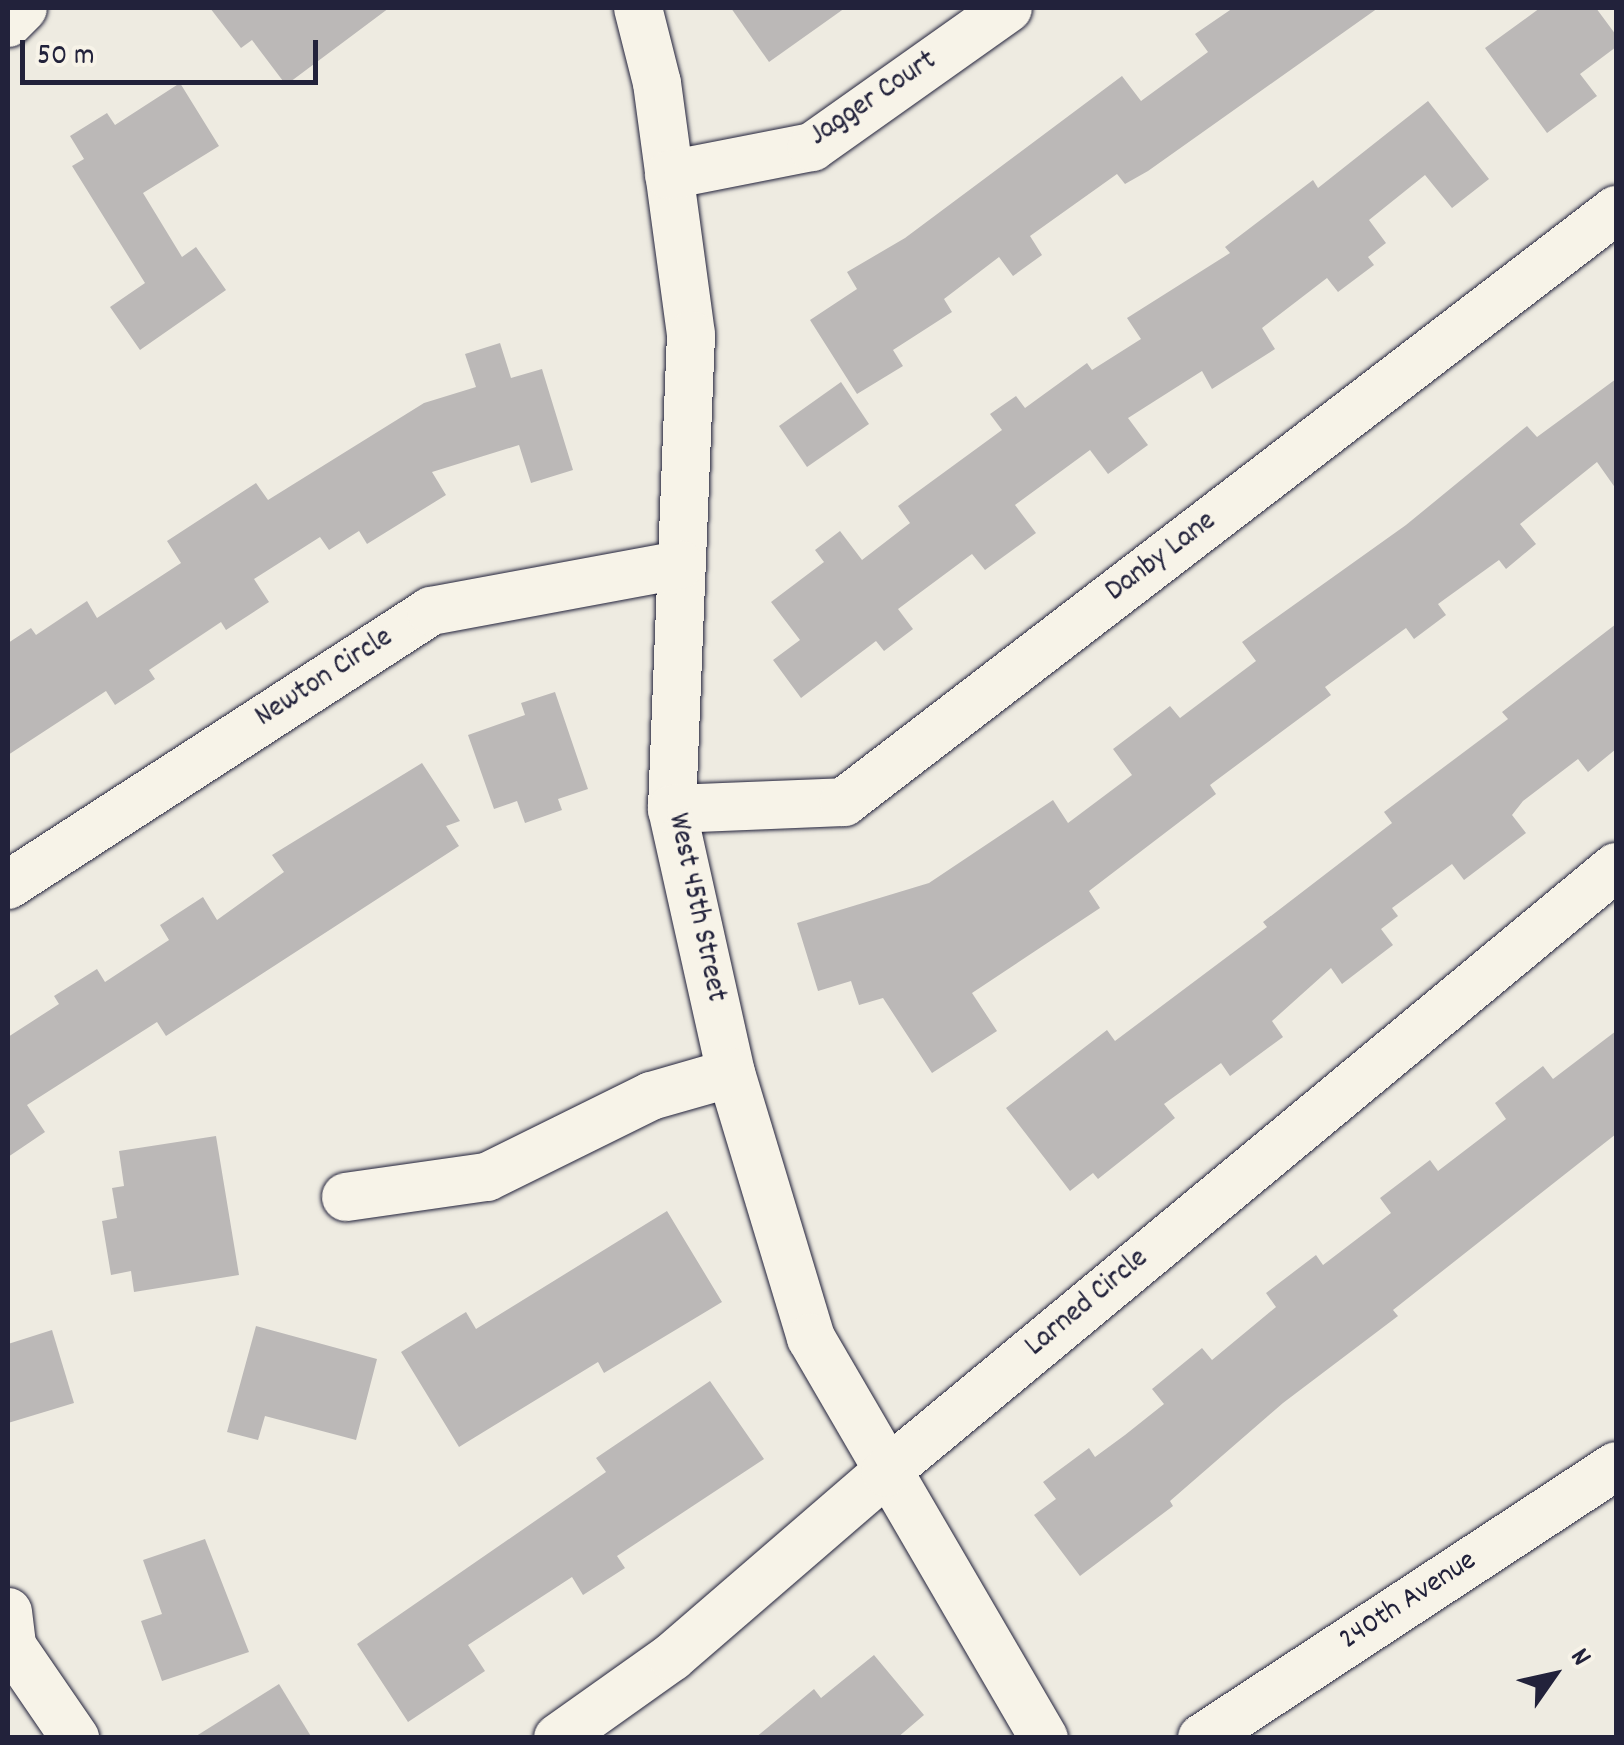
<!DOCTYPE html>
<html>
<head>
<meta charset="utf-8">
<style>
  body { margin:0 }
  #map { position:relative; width:1624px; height:1745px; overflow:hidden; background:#eeebe1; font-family:Dekko,sans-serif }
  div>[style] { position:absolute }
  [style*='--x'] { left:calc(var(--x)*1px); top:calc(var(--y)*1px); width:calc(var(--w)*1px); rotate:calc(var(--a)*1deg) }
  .building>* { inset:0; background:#bbb8b7 }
  .roads { filter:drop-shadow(0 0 2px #22223b) drop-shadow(0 0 2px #22223b) }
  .minor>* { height:48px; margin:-24px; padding:0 24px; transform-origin:24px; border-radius:24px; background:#f7f3e8 }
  span { translate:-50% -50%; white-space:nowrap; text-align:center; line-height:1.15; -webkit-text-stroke:8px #f7f3e8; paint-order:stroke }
  .street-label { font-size:30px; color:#22223b }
  .frame { position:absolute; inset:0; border:10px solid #22223b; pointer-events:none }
  .north { position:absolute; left:1504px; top:1625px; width:100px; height:100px; -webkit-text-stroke:8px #f7f3e8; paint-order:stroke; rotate:56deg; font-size:28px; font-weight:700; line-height:40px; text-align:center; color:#22223b }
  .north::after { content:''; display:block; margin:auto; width:35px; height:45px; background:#22223b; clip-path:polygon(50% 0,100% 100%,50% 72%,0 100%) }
  .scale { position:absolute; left:20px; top:40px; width:298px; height:45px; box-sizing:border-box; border:5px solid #22223b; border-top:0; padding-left:12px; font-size:30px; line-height:35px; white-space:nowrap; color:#22223b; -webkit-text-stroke:8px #f7f3e8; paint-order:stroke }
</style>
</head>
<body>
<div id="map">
  <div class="building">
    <div style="clip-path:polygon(210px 8px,389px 8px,286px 85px,252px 40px,241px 48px)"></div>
    <div style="clip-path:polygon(731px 8px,845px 8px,769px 62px)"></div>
    <div style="clip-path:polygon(1233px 8px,1378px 8px,1148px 171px,1125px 184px,1117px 174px,1030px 236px,1042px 255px,1013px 276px,999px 257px,944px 299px,952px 312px,893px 350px,903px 366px,857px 394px,810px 320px,857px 289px,847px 272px,905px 238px,1122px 76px,1141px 101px,1208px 52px,1195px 34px)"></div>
    <div style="clip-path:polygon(1540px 8px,1596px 8px,1616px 35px,1616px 47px,1580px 74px,1597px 96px,1547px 133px,1485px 48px)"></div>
    <div style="clip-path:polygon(180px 83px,219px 146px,143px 193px,182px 257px,196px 247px,226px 290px,140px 350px,110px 307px,145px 283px,72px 166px,84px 159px,70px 136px,107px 113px,115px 125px)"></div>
    <div style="clip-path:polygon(1428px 101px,1489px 179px,1452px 208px,1425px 175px,1369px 220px,1386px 243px,1368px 257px,1374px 265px,1338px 292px,1327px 278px,1262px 328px,1275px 349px,1212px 389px,1202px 371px,1128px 418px,1148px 445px,1108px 474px,1090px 450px,1015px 505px,1036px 533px,985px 570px,972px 554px,898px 609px,913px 629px,884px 651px,876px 641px,801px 698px,773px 660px,800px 640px,771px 602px,824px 562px,815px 550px,840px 531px,862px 560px,910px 523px,898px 506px,1002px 430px,990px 414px,1016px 396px,1025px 408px,1087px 363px,1092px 370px,1141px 339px,1127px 318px,1230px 253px,1225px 247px,1313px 180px,1318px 188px)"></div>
    <div style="clip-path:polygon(500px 343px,511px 378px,542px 369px,573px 470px,531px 483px,519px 445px,432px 472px,446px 495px,367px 544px,359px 531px,329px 550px,320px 537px,254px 579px,269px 602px,226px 630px,221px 622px,149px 670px,155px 679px,115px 705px,106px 691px,8px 755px,8px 643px,31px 628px,36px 635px,87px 601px,97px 618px,181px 563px,167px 541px,256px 483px,268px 500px,424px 403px,476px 387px,465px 354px)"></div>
    <div style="clip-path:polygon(1616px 379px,1616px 489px,1597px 462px,1520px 524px,1536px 544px,1506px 569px,1499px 560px,1438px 604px,1446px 615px,1414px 639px,1406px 628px,1325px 687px,1331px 695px,1210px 785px,1216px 794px,1089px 891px,1100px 908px,972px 993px,997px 1031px,932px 1073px,883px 998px,859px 1005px,851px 981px,818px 991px,797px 923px,929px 883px,1053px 800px,1068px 823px,1132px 775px,1113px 749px,1170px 706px,1180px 718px,1256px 661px,1242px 642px,1406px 525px,1527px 426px,1537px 437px)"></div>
    <div style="clip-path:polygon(841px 382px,869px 424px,807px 467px,779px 426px)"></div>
    <div style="clip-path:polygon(1616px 624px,1616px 749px,1588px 772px,1578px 759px,1523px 801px,1512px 815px,1526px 833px,1464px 880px,1452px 864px,1392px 908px,1398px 916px,1381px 929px,1393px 945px,1342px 984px,1331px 968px,1272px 1021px,1283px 1037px,1230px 1076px,1221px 1063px,1164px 1104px,1175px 1118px,1098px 1179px,1093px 1173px,1070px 1191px,1006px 1108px,1107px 1030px,1115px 1041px,1267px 927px,1263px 922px,1392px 823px,1384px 812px,1508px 719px,1502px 712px)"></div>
    <div style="clip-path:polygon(555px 692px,588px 789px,558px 799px,562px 810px,525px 823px,517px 801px,494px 809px,468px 735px,525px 715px,521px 703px)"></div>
    <div style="clip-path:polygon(422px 763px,460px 821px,446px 826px,459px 846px,166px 1036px,157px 1022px,27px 1105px,45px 1132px,8px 1157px,8px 1037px,59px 1004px,54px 996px,97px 969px,105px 982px,169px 940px,160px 925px,203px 897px,217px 920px,284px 872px,272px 855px)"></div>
    <div style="clip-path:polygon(1616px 1031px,1616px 1134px,1393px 1310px,1398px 1316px,1283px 1403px,1170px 1501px,1173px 1506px,1080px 1576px,1034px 1515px,1056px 1499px,1043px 1482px,1089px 1448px,1095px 1457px,1125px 1435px,1164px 1404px,1152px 1389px,1202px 1348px,1212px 1360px,1276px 1307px,1266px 1293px,1316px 1255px,1323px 1265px,1391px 1213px,1380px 1198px,1430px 1160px,1438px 1171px,1506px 1119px,1495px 1103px,1543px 1066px,1553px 1079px)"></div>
    <div style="clip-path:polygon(216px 1136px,239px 1275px,134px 1292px,131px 1271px,111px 1275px,102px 1221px,117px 1218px,112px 1188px,124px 1186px,119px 1151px)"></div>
    <div style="clip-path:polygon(667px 1211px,722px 1302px,604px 1373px,598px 1362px,459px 1447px,401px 1352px,466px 1312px,476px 1329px)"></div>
    <div style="clip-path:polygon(256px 1326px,377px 1359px,356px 1440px,265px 1416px,258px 1440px,227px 1432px)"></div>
    <div style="clip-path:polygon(52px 1330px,74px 1403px,8px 1423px,8px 1344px)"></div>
    <div style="clip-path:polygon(710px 1381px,764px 1459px,617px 1556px,625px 1568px,583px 1595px,572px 1577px,468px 1645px,485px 1671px,408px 1722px,357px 1644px,606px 1472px,596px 1458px)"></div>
    <div style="clip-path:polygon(205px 1539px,249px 1652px,162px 1681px,141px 1621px,162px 1614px,143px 1560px)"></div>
    <div style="clip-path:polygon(874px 1655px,924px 1715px,897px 1738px,755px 1738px,814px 1689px,821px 1698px)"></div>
    <div style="clip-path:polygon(279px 1684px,312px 1738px,193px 1738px)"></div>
  </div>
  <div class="roads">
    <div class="minor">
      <div style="--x:638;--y:8;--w:77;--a:75.8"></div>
      <div style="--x:657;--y:83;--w:254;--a:82.3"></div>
      <div style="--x:691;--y:335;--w:474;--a:92.3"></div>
      <div style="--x:672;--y:809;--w:271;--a:77.4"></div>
      <div style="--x:731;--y:1073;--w:277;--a:73.2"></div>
      <div style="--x:811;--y:1338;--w:463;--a:59.8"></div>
      <div style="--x:8;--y:23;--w:21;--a:-45"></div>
      <div style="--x:669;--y:175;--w:146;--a:-11.1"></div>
      <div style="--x:812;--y:147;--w:240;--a:-35.3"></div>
      <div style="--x:672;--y:809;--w:172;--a:-2.3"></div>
      <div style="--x:844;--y:802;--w:973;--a:-37.48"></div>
      <div style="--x:8;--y:885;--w:504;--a:-32.93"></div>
      <div style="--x:431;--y:611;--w:253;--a:-10.5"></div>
      <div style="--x:346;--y:1197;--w:142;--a:-8.1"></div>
      <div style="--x:487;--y:1177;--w:183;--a:-26.3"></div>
      <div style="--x:651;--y:1096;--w:83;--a:-16"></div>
      <div style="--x:8;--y:1612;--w:34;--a:83"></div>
      <div style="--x:12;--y:1646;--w:112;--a:55.6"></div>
      <div style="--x:558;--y:1738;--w:140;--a:-35.4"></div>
      <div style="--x:672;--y:1657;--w:283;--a:-40.8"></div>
      <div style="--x:886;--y:1472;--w:948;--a:-39.65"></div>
      <div style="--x:1202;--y:1738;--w:495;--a:-33.3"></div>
    </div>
  </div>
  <div class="street-label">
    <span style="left:874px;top:100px;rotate:-34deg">Jagger Court</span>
    <span style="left:1162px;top:558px;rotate:-37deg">Danby Lane</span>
    <span style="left:325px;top:679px;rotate:-33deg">Newton Circle</span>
    <span style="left:695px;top:908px;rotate:78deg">West 45th Street</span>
    <span style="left:1088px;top:1304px;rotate:-40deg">Larned Circle</span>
    <span style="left:1409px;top:1602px;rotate:-33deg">240th Avenue</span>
  </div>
  <div class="frame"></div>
  <div class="north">N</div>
  <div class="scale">50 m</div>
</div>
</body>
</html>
